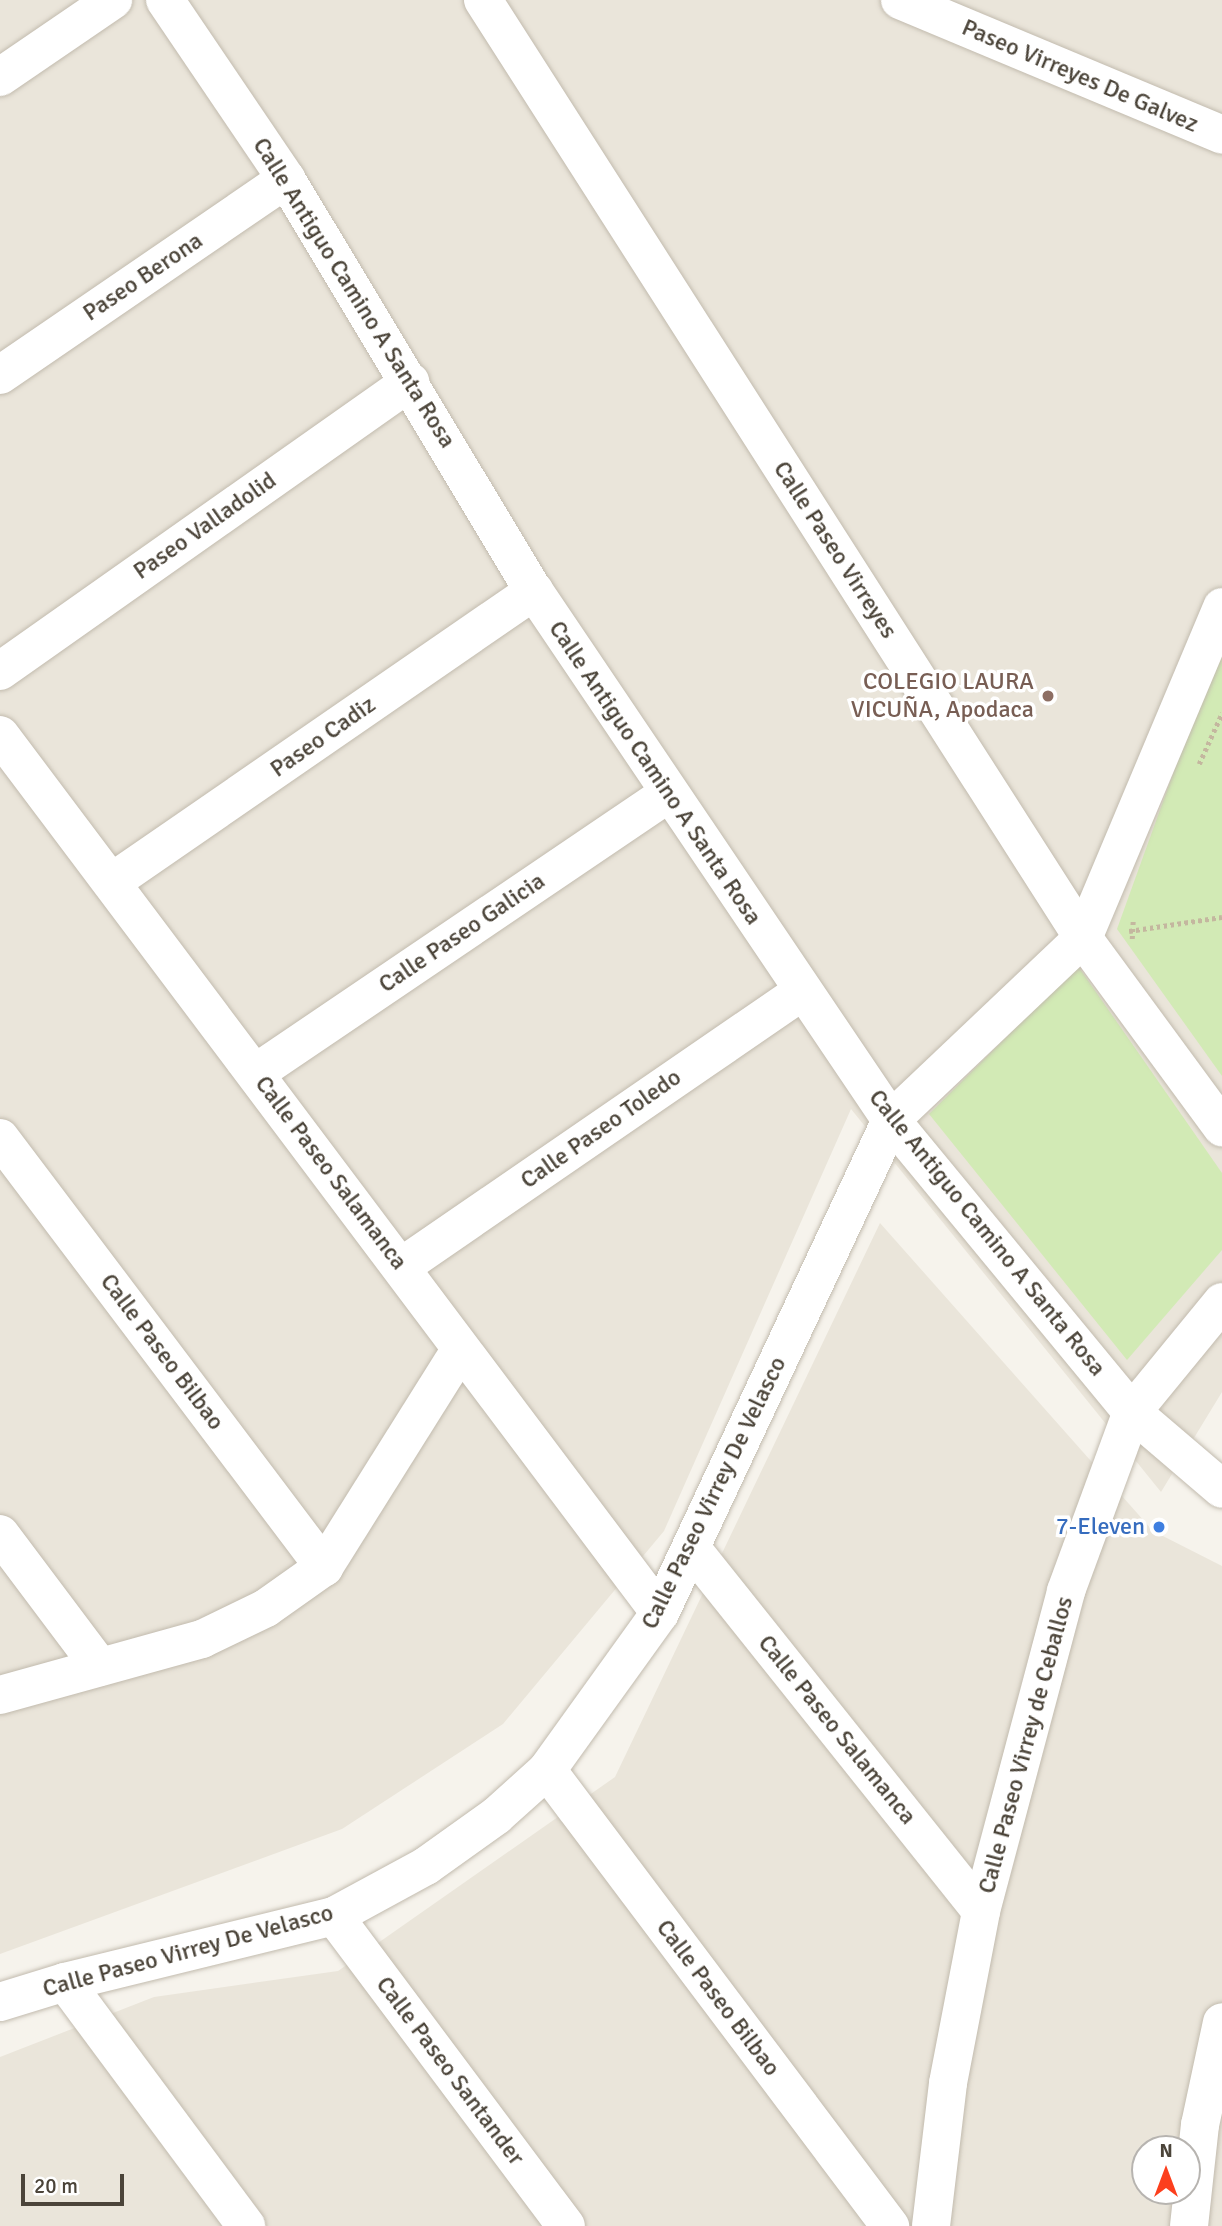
<!DOCTYPE html>
<html>
<head>
<meta charset="utf-8">
<style>
  body { margin:0 }
  #map { position:relative; width:1222px; height:2226px; overflow:hidden; background:#f6f3ec; font-family:Signika,sans-serif }
  div>[style] { position:absolute }
  [style*='--x'] { left:calc(var(--x)*1px); top:calc(var(--y)*1px); width:calc(var(--w)*1px); rotate:calc(var(--a)*1deg) }
  .residential>* { inset:0; background:#eae5da }
  .green>* { inset:0; background:#d2eab5 }
  .path>* { height:4.5px; margin-top:-2.25px; transform-origin:0; background:repeating-linear-gradient(90deg,#c4b79f 0 3.5px,transparent 0 7px) }
  .roads { filter:drop-shadow(0 0 2px #c2bbae) drop-shadow(0 0 2px #c2bbae) }
  .minor>* { height:38px; margin:-19px; padding:0 19px; transform-origin:19px; border-radius:19px; background:#fff }
  .dots>* { width:19px; height:19px; translate:-50% -50%; box-sizing:border-box; border:4px solid #fff; border-radius:50% }
  span { translate:-50% -50%; white-space:nowrap; text-align:center; line-height:1.15; -webkit-text-stroke:7px #fff; paint-order:stroke }
  .street-label { font-size:24px; color:#4b4439 }
  .education-label { font-size:24px; color:#785e54 }
  .right { translate:-100% -50%; text-align:right }
  .shop-label { font-size:24px; color:#366cbe }
  .north { position:absolute; left:1131px; top:2135px; width:70px; height:70px; box-sizing:border-box; background:#fff; border:2px solid #b7b4b0; border-radius:50%; rotate:0deg; font-size:19px; font-weight:700; line-height:28px; text-align:center; color:#4b4439 }
  .north::after { content:''; display:block; margin:auto; width:24px; height:32px; background:#fc3f1d; clip-path:polygon(50% 0,100% 100%,50% 72%,0 100%) }
  .scale { position:absolute; left:21px; top:2174px; width:103px; height:32px; box-sizing:border-box; border:4px solid #4b4439; border-top:0; padding-left:9px; font-size:21px; line-height:24px; white-space:nowrap; color:#4b4439; -webkit-text-stroke:5px #fff; paint-order:stroke }
</style>
</head>
<body>
<div id="map">
  <div class="residential">
    <div style="clip-path:polygon(0 0,1222px 0,1222px 1392px,1161px 1492px,851px 1109px,664px 1531px,503px 1724px,342px 1829px,0 1954px)"></div>
    <div style="clip-path:polygon(evenodd,880px 1223px,1153px 1531px,1222px 1566px,1222px 2226px,0 2226px,0 2057px,154px 1997px,338px 1971px,615px 1777px,880px 1223px,1145px 2149px,1187px 2149px,1187px 2191px,1145px 2191px,1145px 2149px)"></div>
  </div>
  <div class="green">
    <div style="clip-path:polygon(1222px 638px,1222px 1076px,1117px 929px)"></div>
    <div style="clip-path:polygon(1078px 966px,1222px 1173px,1222px 1250px,1127px 1360px,929px 1114px)"></div>
  </div>
  <div class="path">
    <div style="--x:1199;--y:764;--w:56;--a:-65.7"></div>
    <div style="--x:1129;--y:931;--w:94;--a:-8.6"></div>
    <div style="--x:1132;--y:939;--w:19;--a:-87"></div>
  </div>
  <div class="roads">
    <div class="minor">
      <div style="--x:165;--y:0;--w:216;--a:55.9"></div>
      <div style="--x:286;--y:179;--w:481;--a:59"></div>
      <div style="--x:534;--y:591;--w:638;--a:55.99"></div>
      <div style="--x:891;--y:1120;--w:379;--a:50.5"></div>
      <div style="--x:1132;--y:1412;--w:118;--a:40.5"></div>
      <div style="--x:483;--y:0;--w:1113;--a:57.39"></div>
      <div style="--x:1083;--y:938;--w:235;--a:53.7"></div>
      <div style="--x:900;--y:0;--w:349;--a:22.7"></div>
      <div style="--x:0;--y:77;--w:137;--a:-34.3"></div>
      <div style="--x:0;--y:375;--w:347;--a:-34.4"></div>
      <div style="--x:0;--y:671;--w:502;--a:-35.18"></div>
      <div style="--x:0;--y:735;--w:1098;--a:53.07"></div>
      <div style="--x:112;--y:882;--w:513;--a:-34.59"></div>
      <div style="--x:257;--y:1072;--w:496;--a:-34.1"></div>
      <div style="--x:0;--y:1138;--w:538;--a:52.94"></div>
      <div style="--x:401;--y:1267;--w:485;--a:-34.5"></div>
      <div style="--x:0;--y:1534;--w:166;--a:53.1"></div>
      <div style="--x:692;--y:1549;--w:463;--a:51.4"></div>
      <div style="--x:0;--y:1695;--w:210;--a:-15.5"></div>
      <div style="--x:202;--y:1639;--w:71;--a:-25.8"></div>
      <div style="--x:266;--y:1608;--w:71;--a:-35.3"></div>
      <div style="--x:324;--y:1567;--w:256;--a:-57.9"></div>
      <div style="--x:547;--y:1770;--w:571;--a:53.05"></div>
      <div style="--x:334;--y:1916;--w:387;--a:53.2"></div>
      <div style="--x:65;--y:1982;--w:304;--a:53.4"></div>
      <div style="--x:0;--y:2002;--w:68;--a:-17.1"></div>
      <div style="--x:65;--y:1982;--w:277;--a:-13.8"></div>
      <div style="--x:334;--y:1916;--w:105;--a:-28.5"></div>
      <div style="--x:426;--y:1866;--w:86;--a:-35.5"></div>
      <div style="--x:496;--y:1816;--w:69;--a:-42"></div>
      <div style="--x:547;--y:1770;--w:193;--a:-54.3"></div>
      <div style="--x:660;--y:1613;--w:544;--a:-64.89"></div>
      <div style="--x:891;--y:1120;--w:265;--a:-43.5"></div>
      <div style="--x:1083;--y:938;--w:359;--a:-67.2"></div>
      <div style="--x:931;--y:2226;--w:144;--a:-83.2"></div>
      <div style="--x:948;--y:2083;--w:175;--a:-79.1"></div>
      <div style="--x:981;--y:1911;--w:331;--a:-75.1"></div>
      <div style="--x:1066;--y:1591;--w:191;--a:-69.8"></div>
      <div style="--x:1132;--y:1412;--w:142;--a:-50.7"></div>
      <div style="--x:1189;--y:2226;--w:102;--a:-83.8"></div>
      <div style="--x:1200;--y:2125;--w:105;--a:-77.9"></div>
    </div>
  </div>
  <div class="dots">
    <div style="left:1048px;top:696px;background:#8d6e63"></div>
    <div style="left:1159px;top:1527px;background:#3f7fe0"></div>
  </div>
  <div class="street-label">
    <span style="left:1080px;top:76px;rotate:23deg">Paseo Virreyes De Galvez</span>
    <span style="left:143px;top:277px;rotate:-34deg">Paseo Berona</span>
    <span style="left:354px;top:293px;rotate:58deg">Calle Antiguo Camino A Santa Rosa</span>
    <span style="left:205px;top:526px;rotate:-35deg">Paseo Valladolid</span>
    <span style="left:835px;top:550px;rotate:57deg">Calle Paseo Virreyes</span>
    <span style="left:323px;top:737px;rotate:-35deg">Paseo Cadiz</span>
    <span style="left:655px;top:773px;rotate:56deg">Calle Antiguo Camino A Santa Rosa</span>
    <span style="left:462px;top:933px;rotate:-34deg">Calle Paseo Galicia</span>
    <span style="left:601px;top:1129px;rotate:-35deg">Calle Paseo Toledo</span>
    <span style="left:331px;top:1173px;rotate:53deg">Calle Paseo Salamanca</span>
    <span style="left:987px;top:1233px;rotate:51deg">Calle Antiguo Camino A Santa Rosa</span>
    <span style="left:162px;top:1352px;rotate:53deg">Calle Paseo Bilbao</span>
    <span style="left:714px;top:1493px;rotate:-64deg">Calle Paseo Virrey De Velasco</span>
    <span style="left:837px;top:1730px;rotate:51deg">Calle Paseo Salamanca</span>
    <span style="left:1026px;top:1745px;rotate:-75deg">Calle Paseo Virrey de Ceballos</span>
    <span style="left:188px;top:1951px;rotate:-15deg">Calle Paseo Virrey De Velasco</span>
    <span style="left:718px;top:1998px;rotate:53deg">Calle Paseo Bilbao</span>
    <span style="left:450px;top:2071px;rotate:53deg">Calle Paseo Santander</span>
  </div>
  <div class="education-label">
    <span class="right" style="left:1034px;top:696px">COLEGIO LAURA<br>VICUÑA, Apodaca</span>
  </div>
  <div class="shop-label">
    <span class="right" style="left:1145px;top:1527px">7-Eleven</span>
  </div>
  <div class="north">N</div>
  <div class="scale">20 m</div>
</div>
</body>
</html>
